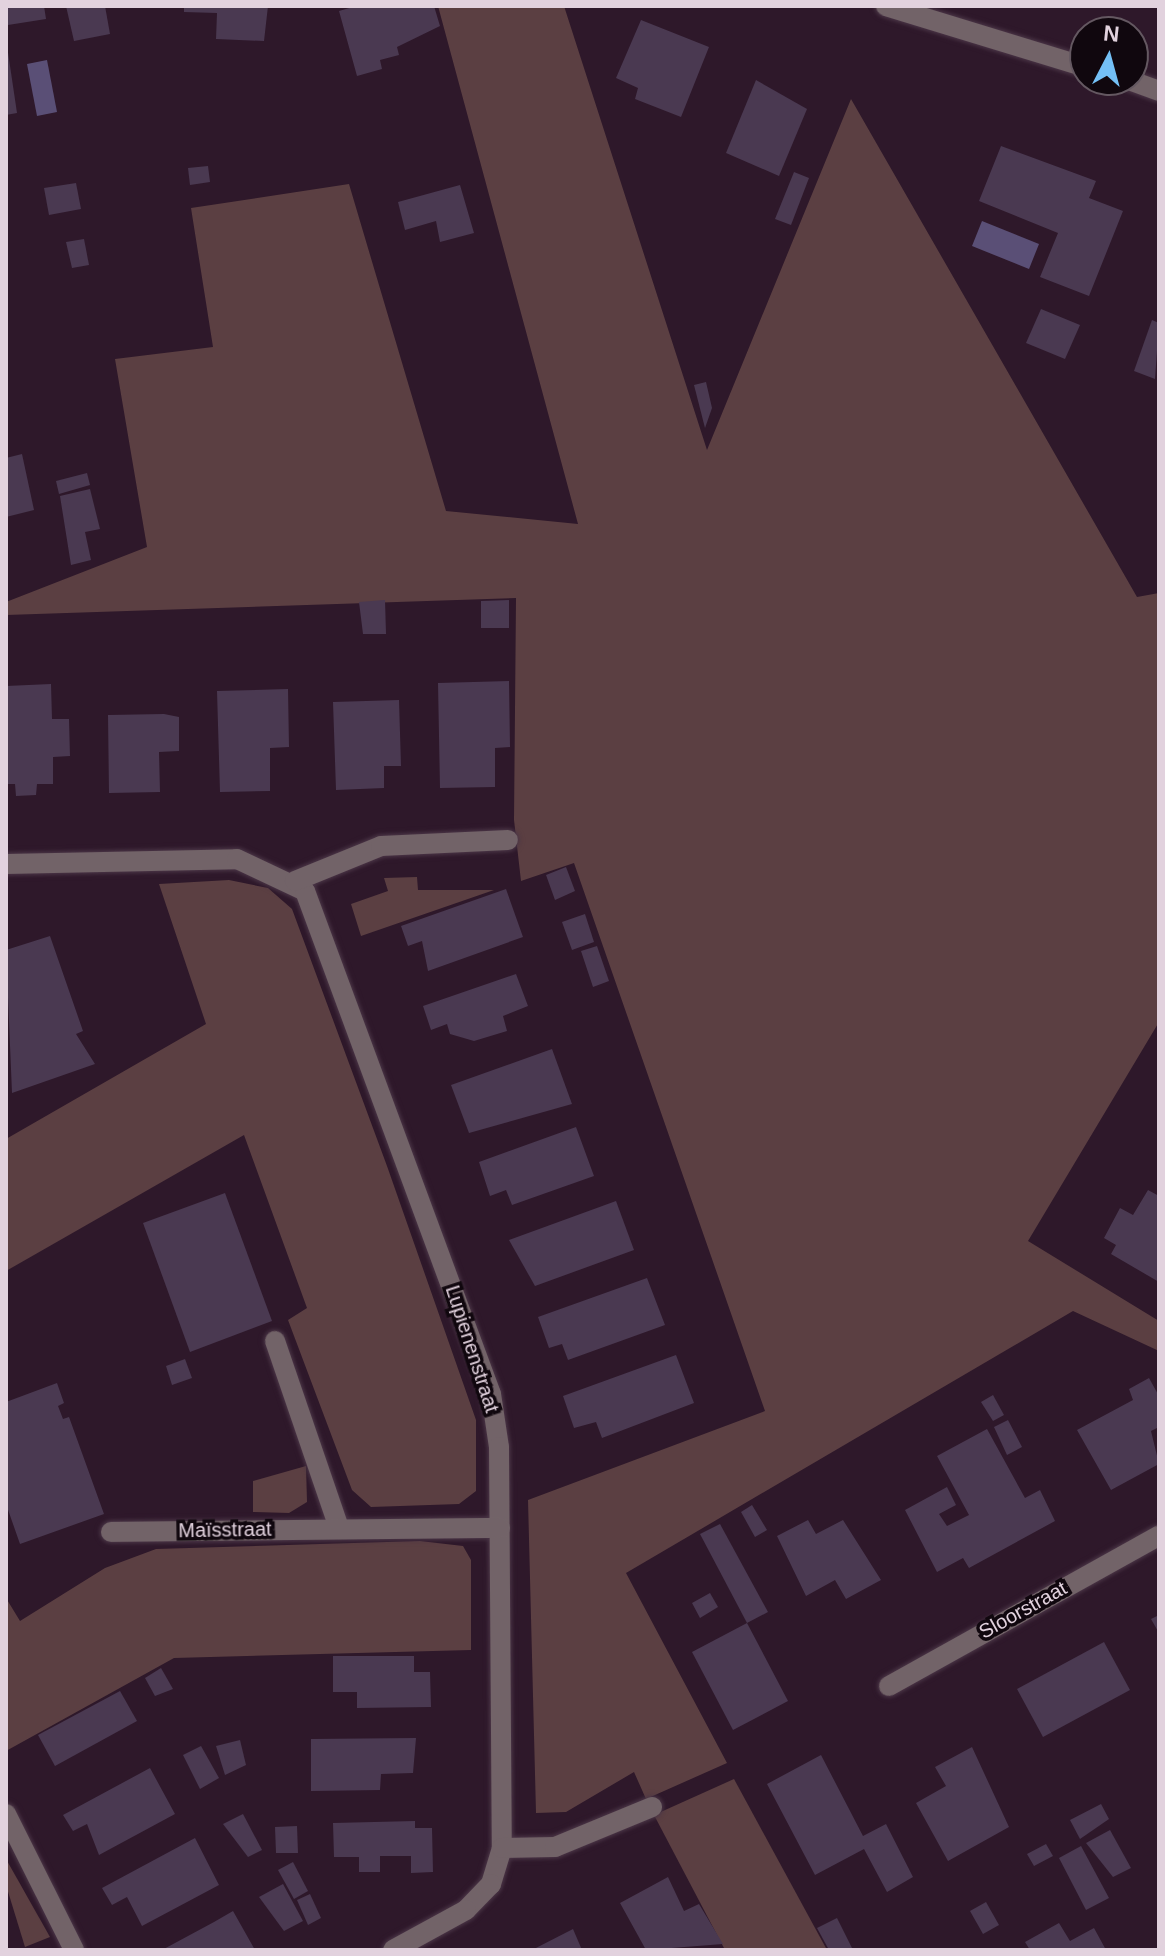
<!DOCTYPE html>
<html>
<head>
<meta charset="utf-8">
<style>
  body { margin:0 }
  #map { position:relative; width:1165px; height:1956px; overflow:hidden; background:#2e182a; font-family:Arial,sans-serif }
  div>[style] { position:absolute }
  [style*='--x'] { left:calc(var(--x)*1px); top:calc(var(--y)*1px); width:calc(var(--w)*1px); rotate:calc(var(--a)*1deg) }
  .green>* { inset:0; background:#5b3f42 }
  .water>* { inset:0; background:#5a4f76 }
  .building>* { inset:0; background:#4a3951 }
  .roads { filter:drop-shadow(0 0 2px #4b3647) drop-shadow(0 0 2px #4b3647) }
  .minor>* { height:20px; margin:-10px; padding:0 10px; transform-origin:10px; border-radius:10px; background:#726368 }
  span { translate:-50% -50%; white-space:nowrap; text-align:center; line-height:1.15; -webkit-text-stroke:7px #10070e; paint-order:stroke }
  .street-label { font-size:20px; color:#e2d2de }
  .frame { position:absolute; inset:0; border:8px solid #e2d2de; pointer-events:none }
  .north { position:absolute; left:1069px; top:16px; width:80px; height:80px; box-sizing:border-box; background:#10070e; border:2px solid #645861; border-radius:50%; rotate:6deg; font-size:22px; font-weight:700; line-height:32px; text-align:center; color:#e2d2de }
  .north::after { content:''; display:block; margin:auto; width:28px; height:36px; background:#74c0f6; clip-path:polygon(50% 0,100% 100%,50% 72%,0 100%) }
</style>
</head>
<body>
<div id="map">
  <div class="green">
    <div style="clip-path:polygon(438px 6px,564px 6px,707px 450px,851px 99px,1137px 597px,1159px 593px,1159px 1022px,1028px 1241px,1159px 1321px,1159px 1351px,1073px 1311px,626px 1573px,727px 1763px,646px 1799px,634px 1772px,566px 1812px,536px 1813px,528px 1500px,765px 1411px,574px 863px,521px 881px,514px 820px,516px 598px,6px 615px,6px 602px,147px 547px,115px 359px,213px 347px,191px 208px,349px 184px,446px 511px,578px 524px)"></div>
    <div style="clip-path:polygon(417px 877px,418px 890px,494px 890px,361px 936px,351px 904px,388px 891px,384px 878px)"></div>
    <div style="clip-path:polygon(229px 880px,268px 888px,292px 909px,387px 1166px,476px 1420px,476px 1491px,459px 1504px,371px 1507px,352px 1490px,288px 1320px,307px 1308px,244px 1135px,6px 1271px,6px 1139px,206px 1024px,159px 884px)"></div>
    <div style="clip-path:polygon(306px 1466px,307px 1502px,289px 1513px,253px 1512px,253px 1481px)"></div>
    <div style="clip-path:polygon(420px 1541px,463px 1546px,471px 1560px,471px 1650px,174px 1658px,6px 1751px,6px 1598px,20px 1621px,105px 1568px,156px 1549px)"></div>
    <div style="clip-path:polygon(734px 1779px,827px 1950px,725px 1950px,654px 1815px)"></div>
    <div style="clip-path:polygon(6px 1859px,50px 1937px,25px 1947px,6px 1885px)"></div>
  </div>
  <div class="water">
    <div style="clip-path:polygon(47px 60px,57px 112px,37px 116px,27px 64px)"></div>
    <div style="clip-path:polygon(982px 221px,1039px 244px,1029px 269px,972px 246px)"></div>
  </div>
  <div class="building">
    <div style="clip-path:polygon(6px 6px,44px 6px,46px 19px,8px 25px)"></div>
    <div style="clip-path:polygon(66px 6px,105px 6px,110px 34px,74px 41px)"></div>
    <div style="clip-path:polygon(184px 6px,268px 6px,264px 41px,216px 39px,217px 13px,184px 12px)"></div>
    <div style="clip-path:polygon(356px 6px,434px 6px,440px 26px,397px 47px,399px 55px,380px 60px,382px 69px,357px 76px,339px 11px)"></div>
    <div style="clip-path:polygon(641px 20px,709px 47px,681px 117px,635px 99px,638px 88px,616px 78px)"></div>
    <div style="clip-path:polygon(6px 39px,17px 113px,6px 115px)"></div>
    <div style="clip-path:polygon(756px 80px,807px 109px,779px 176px,726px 153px)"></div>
    <div style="clip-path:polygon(1001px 146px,1096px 181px,1089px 198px,1123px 211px,1089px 296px,1040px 277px,1058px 233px,979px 201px)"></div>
    <div style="clip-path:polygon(208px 166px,210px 182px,190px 185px,188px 168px)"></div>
    <div style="clip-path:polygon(794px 172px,809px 178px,791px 225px,775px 219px)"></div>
    <div style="clip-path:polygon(76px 183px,81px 209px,49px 215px,44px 188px)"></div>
    <div style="clip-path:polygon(460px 185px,474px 233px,440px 242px,436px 221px,405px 230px,398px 202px)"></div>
    <div style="clip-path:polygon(84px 239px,89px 265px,72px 268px,66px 242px)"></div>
    <div style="clip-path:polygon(1041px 309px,1080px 325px,1065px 359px,1026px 343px)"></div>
    <div style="clip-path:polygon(1152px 320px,1159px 323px,1155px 379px,1134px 371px)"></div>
    <div style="clip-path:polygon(706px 382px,712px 408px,705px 428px,694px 385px)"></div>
    <div style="clip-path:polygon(22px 454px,34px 510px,6px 517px,6px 458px)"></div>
    <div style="clip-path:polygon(87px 473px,90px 485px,59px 494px,56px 481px)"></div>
    <div style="clip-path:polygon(90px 489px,100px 529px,85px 532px,91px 560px,71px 565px,60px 496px)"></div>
    <div style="clip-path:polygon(385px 600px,386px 634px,363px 634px,359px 602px)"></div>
    <div style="clip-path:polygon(509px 600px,509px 628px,481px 628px,481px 601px)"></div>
    <div style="clip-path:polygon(509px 681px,510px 747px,495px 748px,495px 787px,440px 788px,438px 683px)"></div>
    <div style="clip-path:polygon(51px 684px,52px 719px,69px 719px,70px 756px,53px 757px,53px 784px,37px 784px,36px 795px,16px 796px,15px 784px,6px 784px,6px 686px)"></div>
    <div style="clip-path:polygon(288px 689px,289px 747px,270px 748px,270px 791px,220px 792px,217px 691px)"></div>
    <div style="clip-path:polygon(399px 700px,401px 766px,384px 766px,384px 788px,336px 790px,333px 702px)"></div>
    <div style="clip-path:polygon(164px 714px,179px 717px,179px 751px,159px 752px,160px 792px,109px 793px,108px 715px)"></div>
    <div style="clip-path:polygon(566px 867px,575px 891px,555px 900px,546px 875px)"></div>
    <div style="clip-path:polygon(506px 889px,523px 937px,428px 971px,422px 941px,408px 946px,401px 926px)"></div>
    <div style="clip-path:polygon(585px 914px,594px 942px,572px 950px,562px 922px)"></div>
    <div style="clip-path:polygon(50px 936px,83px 1031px,76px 1034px,95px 1064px,12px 1093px,6px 950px)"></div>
    <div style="clip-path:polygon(597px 946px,609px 981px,593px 987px,581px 951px)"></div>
    <div style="clip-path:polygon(516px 974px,528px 1006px,503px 1016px,507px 1031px,474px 1041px,450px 1034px,447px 1024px,431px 1030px,423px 1006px)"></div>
    <div style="clip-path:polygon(552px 1049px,572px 1104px,469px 1133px,451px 1085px)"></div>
    <div style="clip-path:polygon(576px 1127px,594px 1176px,512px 1205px,506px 1190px,490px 1196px,479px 1162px)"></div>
    <div style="clip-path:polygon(1148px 1190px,1159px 1196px,1159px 1282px,1111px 1254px,1116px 1245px,1104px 1238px,1120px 1208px,1133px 1215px)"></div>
    <div style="clip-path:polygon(225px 1193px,272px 1321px,190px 1352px,143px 1223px)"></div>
    <div style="clip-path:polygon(616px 1201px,634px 1250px,535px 1286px,509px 1240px)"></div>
    <div style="clip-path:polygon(647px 1278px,665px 1325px,568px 1360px,562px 1344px,549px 1348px,538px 1317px)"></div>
    <div style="clip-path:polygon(676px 1355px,694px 1403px,602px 1438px,596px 1422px,574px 1428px,563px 1396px)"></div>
    <div style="clip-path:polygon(185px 1359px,192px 1378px,172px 1385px,166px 1366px)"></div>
    <div style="clip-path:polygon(1149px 1378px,1159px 1396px,1159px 1427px,1151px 1431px,1159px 1464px,1111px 1490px,1077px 1430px,1133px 1400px,1129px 1389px)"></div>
    <div style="clip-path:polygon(57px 1383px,64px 1403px,58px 1406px,63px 1419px,69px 1417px,104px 1514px,20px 1544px,6px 1504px,6px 1402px)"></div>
    <div style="clip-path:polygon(993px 1395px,1004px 1415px,993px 1421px,981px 1402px)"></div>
    <div style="clip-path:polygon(1008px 1420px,1022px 1447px,1007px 1455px,994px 1427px)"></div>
    <div style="clip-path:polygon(987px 1429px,1025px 1498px,1040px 1490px,1055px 1521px,969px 1568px,963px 1558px,937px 1572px,905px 1510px,947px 1487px,956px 1505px,939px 1514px,947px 1526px,969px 1515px,937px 1456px)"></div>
    <div style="clip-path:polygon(752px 1505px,767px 1530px,755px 1537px,741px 1512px)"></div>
    <div style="clip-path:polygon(808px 1520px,816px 1534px,843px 1520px,881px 1580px,846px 1599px,835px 1580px,806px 1596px,777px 1536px)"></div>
    <div style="clip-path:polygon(720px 1524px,768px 1612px,747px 1623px,700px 1534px)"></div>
    <div style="clip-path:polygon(710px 1593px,718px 1607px,700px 1618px,692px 1603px)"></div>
    <div style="clip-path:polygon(1159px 1615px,1159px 1633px,1151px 1619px)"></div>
    <div style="clip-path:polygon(747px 1623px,788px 1701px,733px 1730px,692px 1652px)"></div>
    <div style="clip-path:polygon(1104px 1642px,1130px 1690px,1043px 1737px,1017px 1689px)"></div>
    <div style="clip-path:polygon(333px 1656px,414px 1656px,414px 1672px,430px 1672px,431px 1707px,357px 1708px,357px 1692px,333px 1692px)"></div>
    <div style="clip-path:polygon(161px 1668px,173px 1689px,155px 1696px,145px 1678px)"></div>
    <div style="clip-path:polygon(120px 1691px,137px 1721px,55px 1766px,38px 1735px)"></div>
    <div style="clip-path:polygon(416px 1738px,413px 1773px,381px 1774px,380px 1790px,311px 1791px,311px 1739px)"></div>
    <div style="clip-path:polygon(240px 1740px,246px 1765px,225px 1775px,216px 1746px)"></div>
    <div style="clip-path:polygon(201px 1746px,219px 1778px,200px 1789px,183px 1755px)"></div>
    <div style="clip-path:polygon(972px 1747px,1009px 1827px,948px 1861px,916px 1803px,946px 1786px,935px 1767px)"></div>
    <div style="clip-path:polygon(821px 1755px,863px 1836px,886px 1824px,913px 1877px,887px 1892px,864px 1849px,815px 1875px,767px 1784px)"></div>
    <div style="clip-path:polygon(150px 1768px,175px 1814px,99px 1855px,87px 1824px,73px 1831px,63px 1815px)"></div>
    <div style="clip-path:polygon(1101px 1804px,1109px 1819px,1080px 1839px,1070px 1820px)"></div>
    <div style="clip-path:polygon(243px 1814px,262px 1850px,248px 1857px,223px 1824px)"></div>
    <div style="clip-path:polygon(415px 1821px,415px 1828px,432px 1828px,433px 1872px,411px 1873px,411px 1856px,380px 1856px,380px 1872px,359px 1872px,359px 1857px,334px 1857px,333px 1823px)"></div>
    <div style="clip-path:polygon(297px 1826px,298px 1853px,276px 1853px,275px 1827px)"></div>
    <div style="clip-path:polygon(1110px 1830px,1131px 1868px,1113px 1877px,1086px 1843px)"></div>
    <div style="clip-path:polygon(195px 1838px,219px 1885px,142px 1926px,127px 1897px,112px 1905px,102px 1888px)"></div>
    <div style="clip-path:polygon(1046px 1844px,1053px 1856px,1034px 1866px,1027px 1854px)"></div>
    <div style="clip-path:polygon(1081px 1846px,1109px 1898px,1086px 1910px,1059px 1858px)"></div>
    <div style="clip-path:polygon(293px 1862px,308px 1891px,294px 1899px,278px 1870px)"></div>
    <div style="clip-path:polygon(668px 1877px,684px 1911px,699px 1904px,723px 1944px,646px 1950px,620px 1903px)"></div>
    <div style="clip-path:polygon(283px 1884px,303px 1921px,284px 1931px,259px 1897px)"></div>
    <div style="clip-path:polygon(310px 1894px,321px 1918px,308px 1925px,297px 1900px)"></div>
    <div style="clip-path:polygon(986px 1902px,999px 1925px,983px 1934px,970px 1911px)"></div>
    <div style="clip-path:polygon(233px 1911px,255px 1950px,162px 1950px,214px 1922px)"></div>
    <div style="clip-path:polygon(837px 1918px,853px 1950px,829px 1950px,817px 1928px)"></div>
    <div style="clip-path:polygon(1059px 1923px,1070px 1941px,1094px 1928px,1106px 1950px,1030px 1950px,1025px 1942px)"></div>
    <div style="clip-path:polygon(573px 1929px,582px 1950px,532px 1950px)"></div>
  </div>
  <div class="roads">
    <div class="minor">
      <div style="--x:886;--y:6;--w:208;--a:17"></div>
      <div style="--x:1129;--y:80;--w:32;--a:20"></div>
      <div style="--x:6;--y:864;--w:231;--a:-1.2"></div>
      <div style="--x:237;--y:859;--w:75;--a:25.2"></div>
      <div style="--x:305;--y:891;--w:536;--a:69.71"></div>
      <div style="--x:491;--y:1394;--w:54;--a:81.4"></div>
      <div style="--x:499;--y:1447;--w:401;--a:89.6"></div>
      <div style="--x:502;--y:1848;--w:38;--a:107"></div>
      <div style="--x:491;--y:1884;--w:36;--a:134"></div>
      <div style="--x:466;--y:1910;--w:83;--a:151.3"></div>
      <div style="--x:295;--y:881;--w:93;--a:-22.1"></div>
      <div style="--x:381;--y:846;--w:127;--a:-2.7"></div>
      <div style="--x:275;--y:1341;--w:198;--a:71.1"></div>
      <div style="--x:111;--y:1532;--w:389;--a:-0.6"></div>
      <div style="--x:889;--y:1686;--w:309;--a:-29.1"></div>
      <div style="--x:6;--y:1814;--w:152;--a:63.4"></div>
      <div style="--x:502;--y:1848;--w:53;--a:-1.1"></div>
      <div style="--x:555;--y:1847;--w:105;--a:-22.4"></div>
    </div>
  </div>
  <div class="street-label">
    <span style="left:472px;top:1349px;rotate:72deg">Lupienenstraat</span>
    <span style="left:225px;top:1530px;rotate:-1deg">Maïsstraat</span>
    <span style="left:1023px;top:1610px;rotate:-29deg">Sloorstraat</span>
  </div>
  <div class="frame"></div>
  <div class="north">N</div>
</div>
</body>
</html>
